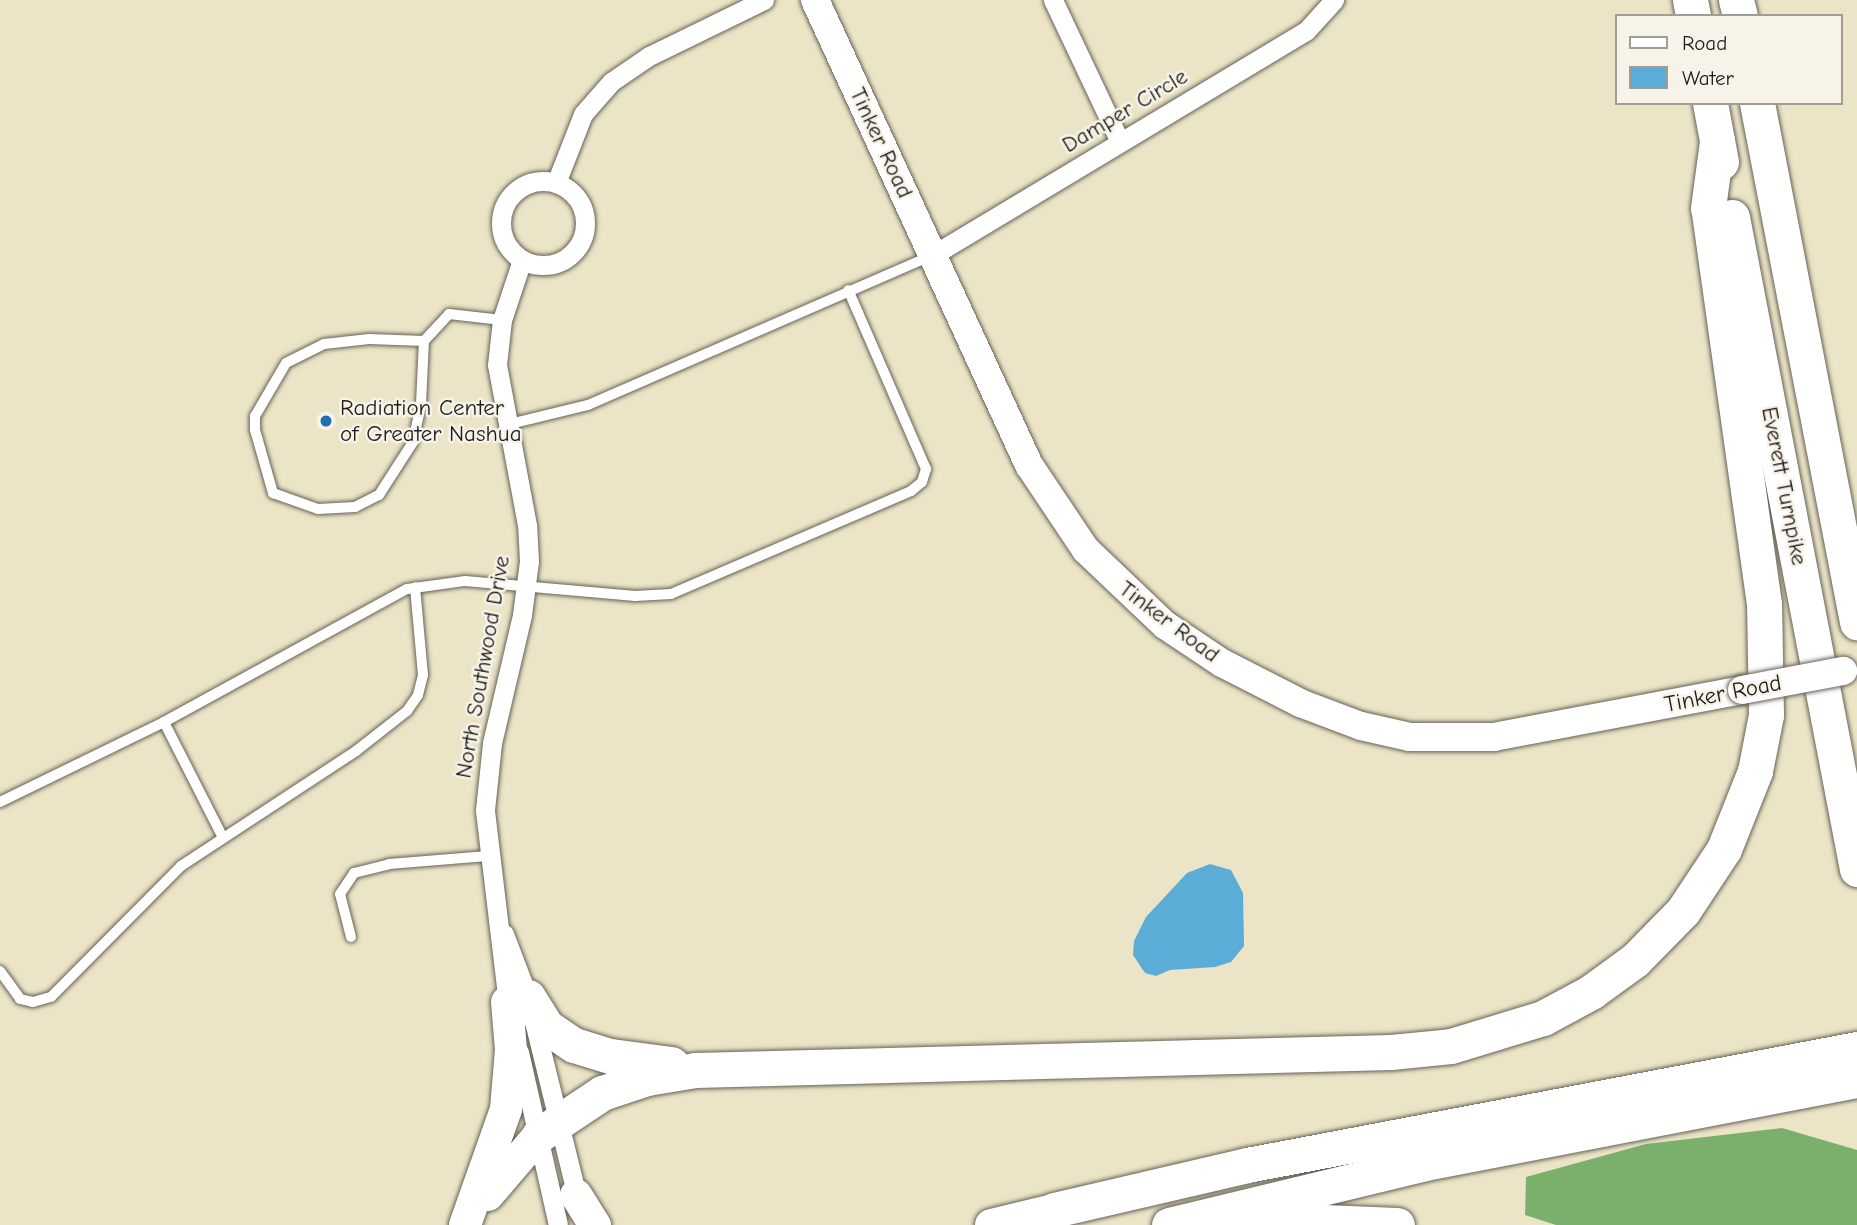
<!DOCTYPE html>
<html>
<head>
<meta charset="utf-8">
<style>
  body { margin:0 }
  #map { position:relative; width:1857px; height:1225px; overflow:hidden; background:#ece4c6; font-family:"Comic Neue",sans-serif }
  div>[style] { position:absolute }
  [style*='--x'] { left:calc(var(--x)*1px); top:calc(var(--y)*1px); width:calc(var(--w)*1px); rotate:calc(var(--a)*1deg) }
  .forest>* { inset:0; background:#7bb06c }
  .water>* { inset:0; background:#5bacd6 }
  .roads { filter:drop-shadow(0 0 2px #656258) drop-shadow(0 0 2px #656258) }
  .lane>* { height:10px; margin:-5px; padding:0 5px; transform-origin:5px; border-radius:5px; background:#fff }
  .street>* { height:19px; margin:-9.5px; padding:0 9.5px; transform-origin:9.5px; border-radius:9.5px; background:#fff }
  .street>.ring { margin:-9.5px; padding:0; box-sizing:content-box; background:none; border:19px solid #fff; border-radius:50% }
  .secondary>* { height:28px; margin:-14px; padding:0 14px; transform-origin:14px; border-radius:14px; background:#fff }
  .primary>* { height:32px; margin:-16px; padding:0 16px; transform-origin:16px; border-radius:16px; background:#fff }
  .highway>* { height:35px; margin:-17.5px; padding:0 17.5px; transform-origin:17.5px; border-radius:17.5px; background:#fff }
  .bridges { filter:drop-shadow(0 0 2px #656258) drop-shadow(0 0 2px #656258) }
  .secondary-bridge>* { height:28px; margin:-14px; padding:0 14px; transform-origin:14px; border-radius:14px; background:#fff }
  .dots>* { width:19px; height:19px; translate:-50% -50%; box-sizing:border-box; border:4px solid #f7f3e8; border-radius:50% }
  span { translate:-50% -50%; white-space:nowrap; text-align:center; line-height:1.15; -webkit-text-stroke:5px #f7f3e8; paint-order:stroke }
  .street-label { font-size:23px; color:#1c1c1c }
  .poi-label { font-size:23px; color:#1c1c1c }
  .left { translate:0 -50%; text-align:left }
  .legend { position:absolute; left:1615px; top:14px; width:228px; height:91px; box-sizing:border-box; background:#f7f3e8; border:2px solid #9f9d96; margin:0; padding:9px 12px; list-style:none; font-size:21px; color:#1c1c1c }
  .legend li { display:flex; align-items:center; gap:14px; height:35px }
  .legend b { width:35px; border:2px solid #9f9d96 }
</style>
</head>
<body>
<div id="map">
  <div class="forest">
    <div style="clip-path:polygon(1782px 1128px,1857px 1150px,1857px 1225px,1556px 1225px,1525px 1215px,1526px 1177px,1646px 1144px)"></div>
  </div>
  <div class="water">
    <div style="clip-path:polygon(1210px 864px,1231px 870px,1243px 893px,1244px 946px,1231px 962px,1215px 967px,1170px 970px,1156px 976px,1145px 973px,1133px 955px,1134px 941px,1146px 917px,1187px 873px)"></div>
  </div>
  <div class="roads">
    <div class="lane">
      <div style="--x:424;--y:341;--w:55;--a:-177.9"></div>
      <div style="--x:369;--y:339;--w:45;--a:173.7"></div>
      <div style="--x:324;--y:344;--w:42;--a:153.4"></div>
      <div style="--x:286;--y:363;--w:61;--a:120.3"></div>
      <div style="--x:255;--y:416;--w:14;--a:90"></div>
      <div style="--x:255;--y:430;--w:66;--a:74.1"></div>
      <div style="--x:273;--y:493;--w:48;--a:19.6"></div>
      <div style="--x:318;--y:509;--w:37;--a:-3"></div>
      <div style="--x:355;--y:507;--w:27;--a:-27"></div>
      <div style="--x:379;--y:495;--w:63;--a:-57.3"></div>
      <div style="--x:413;--y:442;--w:39;--a:-78"></div>
      <div style="--x:421;--y:404;--w:63;--a:-87.3"></div>
      <div style="--x:424;--y:341;--w:37;--a:-47"></div>
      <div style="--x:449;--y:314;--w:53;--a:6.5"></div>
      <div style="--x:506;--y:425;--w:84;--a:-13.7"></div>
      <div style="--x:588;--y:405;--w:373;--a:-23.5"></div>
      <div style="--x:164;--y:722;--w:128;--a:63"></div>
      <div style="--x:0;--y:802;--w:182;--a:-26"></div>
      <div style="--x:164;--y:722;--w:277;--a:-28.7"></div>
      <div style="--x:407;--y:589;--w:59;--a:-7.9"></div>
      <div style="--x:465;--y:581;--w:171;--a:5"></div>
      <div style="--x:635;--y:596;--w:36;--a:-3"></div>
      <div style="--x:671;--y:594;--w:261;--a:-23.2"></div>
      <div style="--x:911;--y:491;--w:14;--a:-39"></div>
      <div style="--x:922;--y:482;--w:14;--a:-73"></div>
      <div style="--x:926;--y:469;--w:195;--a:-113.5"></div>
      <div style="--x:351;--y:937;--w:44;--a:-104.3"></div>
      <div style="--x:340;--y:894;--w:25;--a:-56"></div>
      <div style="--x:354;--y:873;--w:36;--a:-14"></div>
      <div style="--x:389;--y:864;--w:99;--a:-4.6"></div>
      <div style="--x:0;--y:971;--w:34;--a:54"></div>
      <div style="--x:20;--y:999;--w:13;--a:13"></div>
      <div style="--x:33;--y:1002;--w:19;--a:-16"></div>
      <div style="--x:51;--y:997;--w:185;--a:-45.2"></div>
      <div style="--x:181;--y:866;--w:209;--a:-33.3"></div>
      <div style="--x:356;--y:751;--w:65;--a:-38.1"></div>
      <div style="--x:407;--y:711;--w:19;--a:-55"></div>
      <div style="--x:418;--y:695;--w:21;--a:-76"></div>
      <div style="--x:423;--y:675;--w:88;--a:-95.2"></div>
    </div>
    <div class="street">
      <div style="--x:1053;--y:0;--w:157;--a:64.7"></div>
      <div class="ring" style="left:501px;top:181px;width:65px;height:65px"></div>
      <div style="--x:556;--y:183;--w:74;--a:-68.6"></div>
      <div style="--x:583;--y:114;--w:43;--a:-48.8"></div>
      <div style="--x:611;--y:82;--w:46;--a:-34.4"></div>
      <div style="--x:649;--y:56;--w:128;--a:-26"></div>
      <div style="--x:933;--y:255;--w:435;--a:-31"></div>
      <div style="--x:1306;--y:31;--w:42;--a:-47.9"></div>
      <div style="--x:504;--y:934;--w:67;--a:69.1"></div>
      <div style="--x:528;--y:997;--w:214;--a:76.2"></div>
      <div style="--x:509;--y:1012;--w:203;--a:-96.8"></div>
      <div style="--x:485;--y:810;--w:67;--a:-84"></div>
      <div style="--x:492;--y:743;--w:131;--a:-76.8"></div>
      <div style="--x:522;--y:615;--w:54;--a:-82.6"></div>
      <div style="--x:529;--y:561;--w:36;--a:-93"></div>
      <div style="--x:527;--y:525;--w:163;--a:-100.6"></div>
      <div style="--x:497;--y:365;--w:45;--a:-83.7"></div>
      <div style="--x:502;--y:320;--w:63;--a:-71.6"></div>
      <div style="--x:519;--y:1052;--w:177;--a:77.3"></div>
    </div>
    <div class="secondary">
      <div style="--x:815;--y:0;--w:512;--a:65.29"></div>
      <div style="--x:1029;--y:465;--w:102;--a:56.2"></div>
      <div style="--x:1086;--y:550;--w:109;--a:43.5"></div>
      <div style="--x:1165;--y:625;--w:69;--a:33.7"></div>
      <div style="--x:1222;--y:663;--w:88;--a:27.1"></div>
      <div style="--x:1300;--y:703;--w:65;--a:20.7"></div>
      <div style="--x:1361;--y:726;--w:50;--a:12.7"></div>
      <div style="--x:1410;--y:737;--w:84;--a:0"></div>
      <div style="--x:1494;--y:737;--w:252;--a:-10.7"></div>
    </div>
    <div class="primary">
      <div style="--x:488;--y:1195;--w:79;--a:-49.6"></div>
      <div style="--x:576;--y:1195;--w:36;--a:58"></div>
      <div style="--x:465;--y:1225;--w:123;--a:-70.5"></div>
      <div style="--x:506;--y:1109;--w:59;--a:-85.2"></div>
      <div style="--x:511;--y:1050;--w:48;--a:-94.8"></div>
      <div style="--x:991;--y:1225;--w:65;--a:-13.4"></div>
    </div>
    <div class="highway">
      <div style="--x:1690;--y:0;--w:16;--a:79"></div>
      <div style="--x:1736;--y:0;--w:16;--a:76"></div>
      <div style="--x:1710;--y:103;--w:60;--a:79.4"></div>
      <div style="--x:1757;--y:103;--w:529;--a:79.09"></div>
      <div style="--x:1732;--y:217;--w:664;--a:79.15"></div>
      <div style="--x:528;--y:997;--w:36;--a:58"></div>
      <div style="--x:547;--y:1027;--w:32;--a:34"></div>
      <div style="--x:574;--y:1045;--w:39;--a:17"></div>
      <div style="--x:611;--y:1056;--w:61;--a:7.6"></div>
      <div style="--x:539;--y:1135;--w:76;--a:-33.7"></div>
      <div style="--x:602;--y:1093;--w:47;--a:-18.4"></div>
      <div style="--x:647;--y:1078;--w:49;--a:-9.5"></div>
      <div style="--x:695;--y:1070;--w:696;--a:-1.48"></div>
      <div style="--x:1391;--y:1052;--w:60;--a:-5.7"></div>
      <div style="--x:1451;--y:1046;--w:96;--a:-16.9"></div>
      <div style="--x:1543;--y:1018;--w:55;--a:-28.4"></div>
      <div style="--x:1591;--y:992;--w:54;--a:-36"></div>
      <div style="--x:1635;--y:960;--w:69;--a:-45.6"></div>
      <div style="--x:1683;--y:911;--w:74;--a:-56.5"></div>
      <div style="--x:1724;--y:849;--w:84;--a:-68.3"></div>
      <div style="--x:1755;--y:771;--w:57;--a:-78.9"></div>
      <div style="--x:1766;--y:715;--w:111;--a:-91"></div>
      <div style="--x:1764;--y:604;--w:400;--a:-98"></div>
      <div style="--x:1708;--y:208;--w:68;--a:-82.3"></div>
      <div style="--x:1054;--y:1210;--w:198;--a:-13.1"></div>
      <div style="--x:1247;--y:1165;--w:621;--a:-10.77"></div>
      <div style="--x:1169;--y:1225;--w:263;--a:-13.6"></div>
      <div style="--x:1425;--y:1163;--w:440;--a:-10.9"></div>
      <div style="--x:1238;--y:1225;--w:61;--a:-3.8"></div>
      <div style="--x:1299;--y:1221;--w:98;--a:2.3"></div>
    </div>
  </div>
  <div class="bridges">
    <div class="secondary-bridge">
      <div style="--x:1742;--y:690;--w:103;--a:-10.7"></div>
    </div>
  </div>
  <div class="dots">
    <div style="left:326px;top:421px;background:#1f6fb2"></div>
  </div>
  <div class="street-label">
    <span style="left:1125px;top:111px;rotate:-31deg">Damper Circle</span>
    <span style="left:881px;top:143px;rotate:65deg">Tinker Road</span>
    <span style="left:1784px;top:486px;rotate:79deg">Everett Turnpike</span>
    <span style="left:1169px;top:622px;rotate:37deg">Tinker Road</span>
    <span style="left:483px;top:667px;rotate:-80deg">North Southwood Drive</span>
    <span style="left:1723px;top:694px;rotate:-11deg">Tinker Road</span>
  </div>
  <div class="poi-label">
    <span class="left" style="left:340px;top:421px">Radiation Center<br>of Greater Nashua</span>
  </div>
  <ul class="legend">
  <li><b style="height:9px;background:#fff"></b>Road</li>
  <li><b style="height:19px;background:#5bacd6"></b>Water</li>
  </ul>
</div>
</body>
</html>
